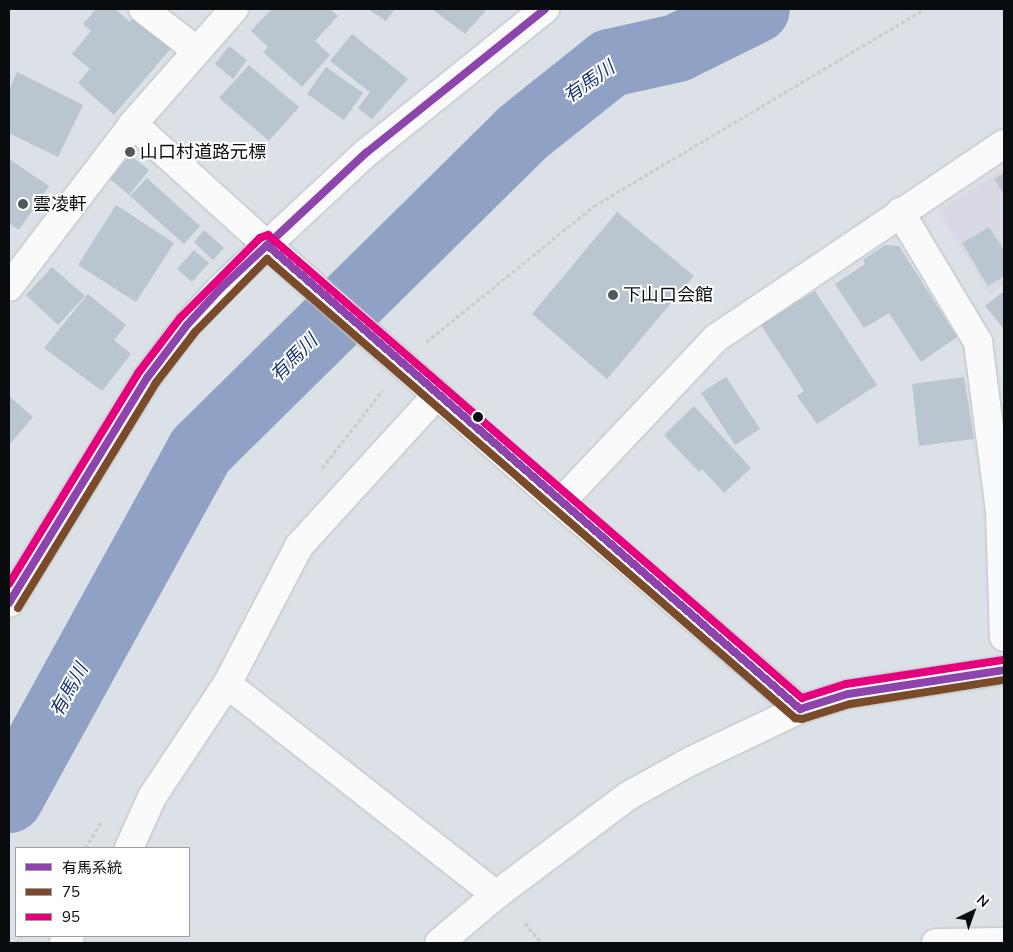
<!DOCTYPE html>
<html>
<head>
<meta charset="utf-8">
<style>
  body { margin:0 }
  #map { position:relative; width:1013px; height:952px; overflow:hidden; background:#dbe1e6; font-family:Mulish,"Noto Sans JP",sans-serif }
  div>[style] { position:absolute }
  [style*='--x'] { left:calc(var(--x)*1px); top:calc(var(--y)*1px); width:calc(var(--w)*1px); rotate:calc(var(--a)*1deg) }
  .commercial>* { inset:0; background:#dbd8e6 }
  .river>* { height:68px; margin:-34px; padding:0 34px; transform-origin:34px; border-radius:34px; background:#8fa1c5 }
  .building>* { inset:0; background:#b9c6cf }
  .path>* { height:3px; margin-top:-1.5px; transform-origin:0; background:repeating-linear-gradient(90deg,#cbcccd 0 4px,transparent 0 6.5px) }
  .roads { filter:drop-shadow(0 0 1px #bbbfc3) drop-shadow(0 0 1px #bbbfc3) }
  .street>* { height:28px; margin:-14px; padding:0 14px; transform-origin:14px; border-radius:14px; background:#fafafb }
  .secondary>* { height:28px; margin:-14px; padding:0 14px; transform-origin:14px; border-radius:14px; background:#fafafb }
  .primary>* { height:28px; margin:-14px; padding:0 14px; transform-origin:14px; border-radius:14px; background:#fafafb }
  .bus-1>* { height:8px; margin:-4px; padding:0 4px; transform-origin:4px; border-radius:4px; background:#8e44ad }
  .bus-2>* { height:8px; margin:-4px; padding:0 4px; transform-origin:4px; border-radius:4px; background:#7a4b2a }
  .bus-3>* { height:8px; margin:-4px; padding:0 4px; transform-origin:4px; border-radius:4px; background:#e5007d }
  .dots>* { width:14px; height:14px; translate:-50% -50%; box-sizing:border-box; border:2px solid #fff; border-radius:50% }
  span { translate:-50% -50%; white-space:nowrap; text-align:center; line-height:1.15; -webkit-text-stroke:4px #fff; paint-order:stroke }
  .poi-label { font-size:18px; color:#090c0f }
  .left { translate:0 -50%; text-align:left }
  .water-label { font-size:19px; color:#1c3571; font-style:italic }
  .frame { position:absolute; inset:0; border:10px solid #090c0f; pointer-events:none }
  .legend { position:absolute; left:15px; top:847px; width:175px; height:90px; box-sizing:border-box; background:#fff; border:1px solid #9d9e9f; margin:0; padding:6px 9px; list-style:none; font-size:15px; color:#090c0f }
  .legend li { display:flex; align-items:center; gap:10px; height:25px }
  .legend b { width:25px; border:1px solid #9d9e9f }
  .north { position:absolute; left:948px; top:887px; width:50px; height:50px; -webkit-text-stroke:4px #fff; paint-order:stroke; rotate:42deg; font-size:14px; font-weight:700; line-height:20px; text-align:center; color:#090c0f }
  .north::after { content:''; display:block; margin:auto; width:18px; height:22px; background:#090c0f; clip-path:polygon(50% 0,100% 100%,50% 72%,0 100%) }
</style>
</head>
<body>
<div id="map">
  <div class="commercial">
    <div style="clip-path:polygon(1004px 168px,1004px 284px,990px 294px,938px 211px)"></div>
  </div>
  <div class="river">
    <div style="--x:9;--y:799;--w:397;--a:-61.2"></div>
    <div style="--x:200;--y:451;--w:451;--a:-44.6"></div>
    <div style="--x:521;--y:134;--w:114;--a:-38.6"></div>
    <div style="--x:610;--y:63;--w:69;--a:-12.6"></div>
    <div style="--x:677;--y:48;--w:88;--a:-26.3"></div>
  </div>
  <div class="building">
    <div style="clip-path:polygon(96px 9px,115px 9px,130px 22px,137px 15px,173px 46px,114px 115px,78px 83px,90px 69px,72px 54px,91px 31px,83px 24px)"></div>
    <div style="clip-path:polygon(272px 9px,330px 9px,338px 16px,315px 41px,330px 55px,302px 87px,263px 52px,268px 47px,251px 31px)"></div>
    <div style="clip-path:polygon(368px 9px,395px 9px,386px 21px)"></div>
    <div style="clip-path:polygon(432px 9px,487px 9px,465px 34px)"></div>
    <div style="clip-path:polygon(352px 34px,408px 79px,372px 119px,358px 108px,370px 92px,330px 61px)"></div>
    <div style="clip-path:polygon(229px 46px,247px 60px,233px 79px,215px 64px)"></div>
    <div style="clip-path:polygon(249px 65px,299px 107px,269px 141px,219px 98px)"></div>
    <div style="clip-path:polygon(326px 67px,363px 93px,344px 120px,307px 94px)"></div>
    <div style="clip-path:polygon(17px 72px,83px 105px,58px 157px,9px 133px,9px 90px)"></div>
    <div style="clip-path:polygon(130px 155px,149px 170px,129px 195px,110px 179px)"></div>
    <div style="clip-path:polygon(9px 159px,49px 186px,19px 230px,9px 223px)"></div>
    <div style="clip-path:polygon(1004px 173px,1004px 194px,994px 179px)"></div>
    <div style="clip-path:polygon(147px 178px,200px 226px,184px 244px,130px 196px)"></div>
    <div style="clip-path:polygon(116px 205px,174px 243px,136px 302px,78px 265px)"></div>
    <div style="clip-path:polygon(617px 212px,694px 276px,607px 379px,532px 314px)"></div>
    <div style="clip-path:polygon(989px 227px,1004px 250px,1004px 276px,988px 286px,962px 243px)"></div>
    <div style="clip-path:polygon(204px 230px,224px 248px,213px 260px,194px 242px)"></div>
    <div style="clip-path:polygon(885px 245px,899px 246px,957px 337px,921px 362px,889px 313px,864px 328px,835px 284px,865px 264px,863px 260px)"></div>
    <div style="clip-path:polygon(194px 250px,209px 263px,192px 282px,177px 269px)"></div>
    <div style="clip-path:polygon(52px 267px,85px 296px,58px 325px,26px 295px)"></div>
    <div style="clip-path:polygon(815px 291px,877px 385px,817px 424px,797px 396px,804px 391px,761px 325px)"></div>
    <div style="clip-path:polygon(1004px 291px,1004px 329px,985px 306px)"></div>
    <div style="clip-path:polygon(88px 294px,126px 325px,114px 340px,131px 354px,102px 391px,44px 348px)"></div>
    <div style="clip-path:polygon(726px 377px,760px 429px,735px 445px,701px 393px)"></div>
    <div style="clip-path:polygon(964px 377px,974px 439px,919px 446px,912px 384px)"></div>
    <div style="clip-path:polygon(9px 396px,33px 417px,9px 445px)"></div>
    <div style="clip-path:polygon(694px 406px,751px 468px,724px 493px,702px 469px,699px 472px,664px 435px)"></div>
  </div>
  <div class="path">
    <div style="--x:426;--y:342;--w:216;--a:-39"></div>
    <div style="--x:594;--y:206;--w:385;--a:-30.8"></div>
    <div style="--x:322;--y:468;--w:99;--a:-52"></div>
    <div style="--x:85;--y:848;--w:32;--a:-58"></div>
    <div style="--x:525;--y:923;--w:26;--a:50"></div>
    <div style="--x:16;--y:943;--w:9;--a:-49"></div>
  </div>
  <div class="roads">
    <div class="street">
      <div style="--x:143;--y:9;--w:67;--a:37.7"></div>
      <div style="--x:133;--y:124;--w:181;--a:42.1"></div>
      <div style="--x:900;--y:212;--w:152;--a:59"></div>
      <div style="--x:978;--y:342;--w:170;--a:82.6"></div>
      <div style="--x:1000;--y:511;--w:126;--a:88.2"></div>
      <div style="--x:9;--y:287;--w:205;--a:-52.7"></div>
      <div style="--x:133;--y:124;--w:153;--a:-48.7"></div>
      <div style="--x:560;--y:503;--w:227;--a:-46.6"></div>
      <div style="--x:716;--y:338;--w:347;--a:-34"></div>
      <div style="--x:227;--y:684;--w:342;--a:38.1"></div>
      <div style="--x:129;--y:848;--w:56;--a:-65.7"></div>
      <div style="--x:152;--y:797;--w:136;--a:-56.4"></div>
      <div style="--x:227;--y:684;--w:156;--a:-62.4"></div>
      <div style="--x:299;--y:546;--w:205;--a:-47.6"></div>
      <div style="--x:64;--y:943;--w:9;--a:-49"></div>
      <div style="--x:936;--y:943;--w:68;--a:-0.8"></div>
    </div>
    <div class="secondary">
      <div style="--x:267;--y:245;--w:390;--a:41.4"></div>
      <div style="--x:560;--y:503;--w:316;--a:40.6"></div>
      <div style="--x:439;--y:943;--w:75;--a:-40.1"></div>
      <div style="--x:496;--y:895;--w:165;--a:-36.9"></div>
      <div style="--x:628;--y:796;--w:72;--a:-29.1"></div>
      <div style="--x:691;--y:761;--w:121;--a:-25.5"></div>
      <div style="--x:800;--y:709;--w:50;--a:-17.4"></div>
      <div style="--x:848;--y:694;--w:158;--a:-8.7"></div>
    </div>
    <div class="primary">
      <div style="--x:9;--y:603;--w:264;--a:-58.5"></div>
      <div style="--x:147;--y:378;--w:66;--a:-53"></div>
      <div style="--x:187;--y:325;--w:50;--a:-47.4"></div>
      <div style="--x:221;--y:288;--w:198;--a:-43"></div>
      <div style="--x:366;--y:153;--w:230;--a:-38.8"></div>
    </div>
  </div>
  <div class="bus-1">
    <div style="--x:267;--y:245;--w:707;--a:41.04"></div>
    <div style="--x:800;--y:709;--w:50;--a:-17.4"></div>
    <div style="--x:848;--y:694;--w:158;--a:-8.7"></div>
    <div style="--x:9;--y:603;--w:264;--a:-58.5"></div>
    <div style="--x:147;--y:378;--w:66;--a:-53"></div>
    <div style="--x:187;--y:325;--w:50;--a:-47.4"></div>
    <div style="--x:221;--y:288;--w:198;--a:-43"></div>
    <div style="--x:366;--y:153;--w:230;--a:-38.8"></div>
  </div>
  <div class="bus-2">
    <div style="--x:18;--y:608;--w:263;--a:-58.5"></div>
    <div style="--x:155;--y:384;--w:66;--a:-52.4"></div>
    <div style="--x:195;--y:332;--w:103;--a:-45.4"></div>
    <div style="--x:267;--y:259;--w:700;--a:41"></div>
    <div style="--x:795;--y:718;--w:7;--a:8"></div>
    <div style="--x:802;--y:719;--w:50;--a:-17.4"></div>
    <div style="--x:850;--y:704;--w:156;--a:-8.9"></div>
  </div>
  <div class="bus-3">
    <div style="--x:9;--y:584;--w:249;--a:-58.5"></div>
    <div style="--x:139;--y:372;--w:68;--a:-52.8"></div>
    <div style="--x:180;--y:318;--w:113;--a:-45"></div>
    <div style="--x:260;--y:238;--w:9;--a:-21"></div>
    <div style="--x:268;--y:235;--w:707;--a:40.93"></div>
    <div style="--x:802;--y:698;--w:46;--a:-17.7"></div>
    <div style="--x:846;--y:684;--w:158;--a:-8.7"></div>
  </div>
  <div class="dots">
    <div style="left:130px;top:152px;background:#52575a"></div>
    <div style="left:23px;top:204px;background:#52575a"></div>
    <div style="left:613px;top:295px;background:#52575a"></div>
    <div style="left:478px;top:417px;background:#090c0f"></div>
  </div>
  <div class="poi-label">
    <span class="left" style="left:140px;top:152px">山口村道路元標</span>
    <span class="left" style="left:33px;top:204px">雲凌軒</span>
    <span class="left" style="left:623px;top:295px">下山口会館</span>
  </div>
  <div class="water-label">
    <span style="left:589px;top:82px;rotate:-35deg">有馬川</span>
    <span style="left:294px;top:358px;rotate:-45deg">有馬川</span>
    <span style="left:69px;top:690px;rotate:-61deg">有馬川</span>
  </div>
  <div class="frame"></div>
  <ul class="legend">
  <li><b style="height:6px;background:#8e44ad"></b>有馬系統</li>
  <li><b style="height:6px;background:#7a4b2a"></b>75</li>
  <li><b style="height:6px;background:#e5007d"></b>95</li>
  </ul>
  <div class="north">N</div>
</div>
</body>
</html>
